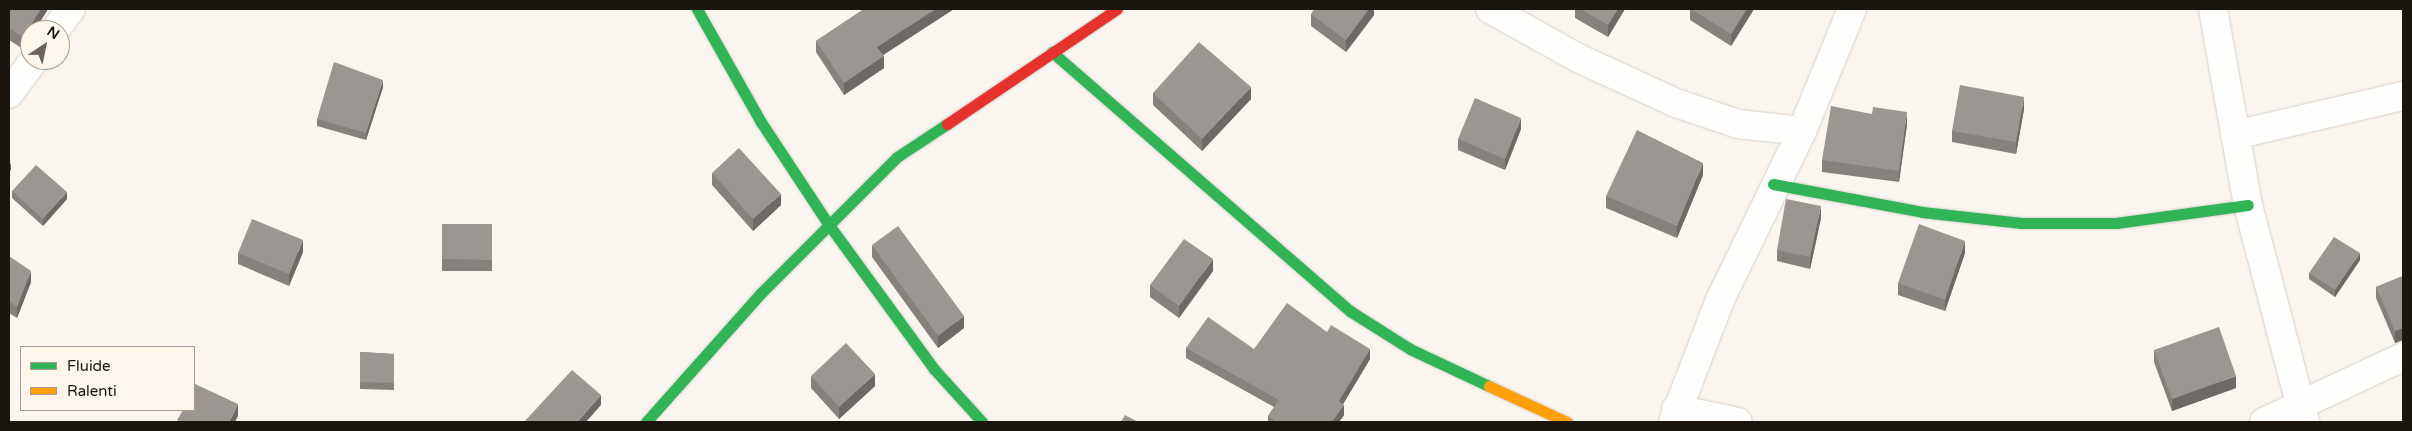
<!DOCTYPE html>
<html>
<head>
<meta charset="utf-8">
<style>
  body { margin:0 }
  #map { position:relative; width:2412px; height:431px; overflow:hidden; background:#faf5ef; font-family:"Varela Round",sans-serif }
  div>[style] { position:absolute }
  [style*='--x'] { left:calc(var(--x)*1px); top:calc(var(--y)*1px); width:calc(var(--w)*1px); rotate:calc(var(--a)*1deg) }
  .roads { filter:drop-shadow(0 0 1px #d6d1cc) drop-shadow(0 0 1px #d6d1cc) }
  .street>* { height:28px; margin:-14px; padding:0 14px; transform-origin:14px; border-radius:14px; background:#fefefd }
  .fast>* { height:11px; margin:-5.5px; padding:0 5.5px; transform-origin:5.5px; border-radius:5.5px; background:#30b455 }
  .slow>* { height:11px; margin:-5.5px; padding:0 5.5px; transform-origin:5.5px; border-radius:5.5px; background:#ff9f0a }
  .jam>* { height:11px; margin:-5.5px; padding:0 5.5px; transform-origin:5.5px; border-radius:5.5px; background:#e5322d }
  .wall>* { inset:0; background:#85817d }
  .shaded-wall>* { inset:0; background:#6c6966 }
  .building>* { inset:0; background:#9b9691 }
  span { translate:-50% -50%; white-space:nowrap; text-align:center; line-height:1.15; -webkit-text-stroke:5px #fef5eb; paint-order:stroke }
  .frame { position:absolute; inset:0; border:10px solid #1a150f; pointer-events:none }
  .legend { position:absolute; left:20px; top:346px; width:175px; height:65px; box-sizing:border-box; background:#fef5eb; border:1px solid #a39b93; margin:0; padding:6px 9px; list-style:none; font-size:15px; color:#1a150f }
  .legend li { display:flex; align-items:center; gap:10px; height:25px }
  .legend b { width:25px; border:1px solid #a39b93 }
  .north { position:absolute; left:20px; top:20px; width:50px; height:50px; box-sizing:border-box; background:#fef5eb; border:1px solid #a39b93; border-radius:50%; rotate:34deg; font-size:14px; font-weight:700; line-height:20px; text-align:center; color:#1a150f }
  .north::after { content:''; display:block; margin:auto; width:18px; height:22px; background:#68635d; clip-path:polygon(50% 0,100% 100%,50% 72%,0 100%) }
</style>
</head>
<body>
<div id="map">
  <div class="roads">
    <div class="street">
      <div style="--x:1490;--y:9;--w:101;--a:29.1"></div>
      <div style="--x:1578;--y:58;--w:108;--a:24.7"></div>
      <div style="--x:1676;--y:103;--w:65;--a:18.7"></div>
      <div style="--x:1738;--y:124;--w:64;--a:6.2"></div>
      <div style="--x:2213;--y:9;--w:199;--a:79.9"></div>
      <div style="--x:2248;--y:205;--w:224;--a:75.3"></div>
      <div style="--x:55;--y:30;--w:26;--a:-53"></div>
      <div style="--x:9;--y:94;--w:42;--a:-53.7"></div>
      <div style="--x:2235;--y:135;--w:172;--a:-13.1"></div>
      <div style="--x:1676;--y:409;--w:63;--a:11.8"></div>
      <div style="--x:1673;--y:422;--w:131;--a:-68.9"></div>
      <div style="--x:1720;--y:300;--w:188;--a:-64.1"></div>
      <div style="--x:1802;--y:131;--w:132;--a:-67.7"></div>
      <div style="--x:2264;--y:422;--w:153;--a:-25.1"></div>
    </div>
    <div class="fast">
      <div style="--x:697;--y:9;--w:130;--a:60.5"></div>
      <div style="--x:761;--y:122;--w:123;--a:56.6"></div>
      <div style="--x:829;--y:225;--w:178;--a:53.9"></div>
      <div style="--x:934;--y:369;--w:72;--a:47.8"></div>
      <div style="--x:1052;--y:52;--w:395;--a:41"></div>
      <div style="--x:1350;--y:311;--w:71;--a:32.3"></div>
      <div style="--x:1410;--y:349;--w:87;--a:25.1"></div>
      <div style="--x:1773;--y:184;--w:152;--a:10.6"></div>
      <div style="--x:1922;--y:212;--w:100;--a:6.3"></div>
      <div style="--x:2021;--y:223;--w:95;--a:0"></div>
      <div style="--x:2116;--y:223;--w:133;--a:-7.8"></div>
      <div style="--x:646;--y:422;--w:173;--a:-48.3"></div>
      <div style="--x:761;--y:293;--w:192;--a:-45"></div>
      <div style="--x:897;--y:157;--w:60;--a:-33.4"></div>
    </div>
    <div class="slow">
      <div style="--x:1489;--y:386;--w:86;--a:24.8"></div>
    </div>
    <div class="jam">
      <div style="--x:947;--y:124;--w:205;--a:-34.1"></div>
    </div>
  </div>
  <div class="wall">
    <div style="clip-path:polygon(9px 9px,48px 9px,23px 49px,9px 40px)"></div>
    <div style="clip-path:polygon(864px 9px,954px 9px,883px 55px,884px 68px,844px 95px,816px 52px,816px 41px)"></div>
    <div style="clip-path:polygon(1374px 9px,1374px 15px,1346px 52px,1311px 26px,1311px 14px)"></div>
    <div style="clip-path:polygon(1575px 9px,1625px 9px,1608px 37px,1575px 18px)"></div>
    <div style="clip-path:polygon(1690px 9px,1754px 9px,1731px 46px,1690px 20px)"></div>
    <div style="clip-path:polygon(383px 87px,366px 140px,317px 126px,317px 119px)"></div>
    <div style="clip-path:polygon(1153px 93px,1251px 99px,1202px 151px,1153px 105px)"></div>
    <div style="clip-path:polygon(2024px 109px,2016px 154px,1952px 142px,1952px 131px)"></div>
    <div style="clip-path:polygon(1872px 114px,1907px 124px,1899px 182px,1822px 172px,1822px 160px)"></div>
    <div style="clip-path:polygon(1521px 129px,1505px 170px,1458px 150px,1458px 139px)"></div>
    <div style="clip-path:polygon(712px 173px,781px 205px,753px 231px,712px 185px)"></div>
    <div style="clip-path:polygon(1703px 175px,1677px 238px,1606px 208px,1606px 196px)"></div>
    <div style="clip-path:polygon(12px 191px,67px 199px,43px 226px,12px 198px)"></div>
    <div style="clip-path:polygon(1821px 218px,1810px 269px,1777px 261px,1777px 250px)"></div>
    <div style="clip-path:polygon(442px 224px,492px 224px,492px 271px,442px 271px)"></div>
    <div style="clip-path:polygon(872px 245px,964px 328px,938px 348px,872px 257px)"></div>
    <div style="clip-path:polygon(303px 252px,289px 286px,238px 264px,238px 253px)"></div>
    <div style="clip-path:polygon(1965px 253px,1945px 311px,1898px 295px,1898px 283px)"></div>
    <div style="clip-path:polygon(9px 256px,31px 282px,17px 318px,9px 313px)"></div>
    <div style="clip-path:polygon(2360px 260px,2335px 297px,2309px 279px,2309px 273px)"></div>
    <div style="clip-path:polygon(1213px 271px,1179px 318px,1150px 297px,1150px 285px)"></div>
    <div style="clip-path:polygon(2403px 276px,2403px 340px,2395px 343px,2376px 298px,2376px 287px)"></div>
    <div style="clip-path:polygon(1327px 332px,1370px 359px,1343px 404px,1344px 415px,1339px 422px,1268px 422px,1268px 416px,1274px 407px,1186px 358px,1186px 348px,1254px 349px)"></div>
    <div style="clip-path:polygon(2154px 350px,2236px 388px,2172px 411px,2154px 362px)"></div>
    <div style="clip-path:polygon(360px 352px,394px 354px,394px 390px,360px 389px)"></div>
    <div style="clip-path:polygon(811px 376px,875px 386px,839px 419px,811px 388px)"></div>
  </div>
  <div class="shaded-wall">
    <div style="clip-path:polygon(41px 9px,48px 9px,35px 30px,30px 30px,30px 38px,23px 49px,23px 37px)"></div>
    <div style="clip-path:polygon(936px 9px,954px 9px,877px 59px,877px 47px)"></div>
    <div style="clip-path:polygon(1369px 9px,1374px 9px,1374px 15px,1346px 52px,1346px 40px)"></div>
    <div style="clip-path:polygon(1618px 9px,1625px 9px,1608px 37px,1608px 25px)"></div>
    <div style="clip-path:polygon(1747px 9px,1754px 9px,1731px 46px,1731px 34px)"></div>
    <div style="clip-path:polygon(884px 56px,884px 68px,844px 95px,844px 83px)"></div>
    <div style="clip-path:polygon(383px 80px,383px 87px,366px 140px,366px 133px)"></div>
    <div style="clip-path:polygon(1251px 87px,1251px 99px,1202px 151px,1202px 139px)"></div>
    <div style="clip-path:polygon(2024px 97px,2024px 109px,2016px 154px,2016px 142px)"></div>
    <div style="clip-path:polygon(1907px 112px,1907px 124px,1899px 182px,1899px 171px)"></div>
    <div style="clip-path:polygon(1521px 118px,1521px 129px,1505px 170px,1505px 159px)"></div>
    <div style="clip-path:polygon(11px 163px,11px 170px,9px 172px,9px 166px)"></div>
    <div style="clip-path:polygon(1703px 163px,1703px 175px,1677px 238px,1677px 226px)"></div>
    <div style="clip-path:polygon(67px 192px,67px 199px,43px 226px,43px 219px)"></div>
    <div style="clip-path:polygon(781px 194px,781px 205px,753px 231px,753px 219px)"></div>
    <div style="clip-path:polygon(1821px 206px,1821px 218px,1810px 269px,1810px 257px)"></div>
    <div style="clip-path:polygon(303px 240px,303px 252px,289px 286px,289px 274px)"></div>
    <div style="clip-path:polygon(1965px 241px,1965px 253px,1945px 311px,1945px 300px)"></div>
    <div style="clip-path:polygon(2360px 253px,2360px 260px,2335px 297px,2335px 290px)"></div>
    <div style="clip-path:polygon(1213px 259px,1213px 271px,1179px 318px,1179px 306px)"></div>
    <div style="clip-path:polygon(31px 271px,31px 282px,17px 318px,17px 307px)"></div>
    <div style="clip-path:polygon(964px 316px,964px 328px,938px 348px,938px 336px)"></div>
    <div style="clip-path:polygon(2403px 328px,2403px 340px,2395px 343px,2395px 331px)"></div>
    <div style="clip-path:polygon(1370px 349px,1370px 359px,1339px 411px,1339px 401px)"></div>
    <div style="clip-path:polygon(875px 374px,875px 386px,839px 419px,839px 407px)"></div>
    <div style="clip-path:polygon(2236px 376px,2236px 388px,2172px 411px,2172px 399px)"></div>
    <div style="clip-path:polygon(601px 395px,601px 405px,586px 422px,577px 422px)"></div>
    <div style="clip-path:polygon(238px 404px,238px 416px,235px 422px,229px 422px)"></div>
    <div style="clip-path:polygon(1344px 405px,1344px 415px,1339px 422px,1332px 422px)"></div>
  </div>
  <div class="building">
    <div style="clip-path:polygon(9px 9px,41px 9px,23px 37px,9px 28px)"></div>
    <div style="clip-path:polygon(864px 9px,936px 9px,877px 47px,884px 56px,844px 83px,816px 41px)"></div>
    <div style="clip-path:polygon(1314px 9px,1369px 9px,1346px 40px,1311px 14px)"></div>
    <div style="clip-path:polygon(1580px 9px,1618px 9px,1608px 25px)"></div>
    <div style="clip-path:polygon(1691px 9px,1747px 9px,1731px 34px)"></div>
    <div style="clip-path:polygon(1199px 42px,1251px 87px,1202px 139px,1153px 93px)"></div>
    <div style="clip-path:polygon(334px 62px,383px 80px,366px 133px,317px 119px)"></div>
    <div style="clip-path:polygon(1960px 85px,2024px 97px,2016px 142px,1952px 131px)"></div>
    <div style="clip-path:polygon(1475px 98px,1521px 118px,1505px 159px,1458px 139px)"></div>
    <div style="clip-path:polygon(1831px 106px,1872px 114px,1873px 107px,1907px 112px,1899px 171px,1822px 160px)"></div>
    <div style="clip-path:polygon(1637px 130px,1703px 163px,1677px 226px,1606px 196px)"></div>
    <div style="clip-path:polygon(739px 148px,781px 194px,753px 219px,712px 173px)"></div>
    <div style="clip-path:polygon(36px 165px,67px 192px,43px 219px,12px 191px)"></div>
    <div style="clip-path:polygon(1786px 199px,1821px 206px,1810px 257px,1777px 250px)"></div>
    <div style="clip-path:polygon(252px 219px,303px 240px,289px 274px,238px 253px)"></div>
    <div style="clip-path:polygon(442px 224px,492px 224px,492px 260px,442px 259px)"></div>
    <div style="clip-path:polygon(1919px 224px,1965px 241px,1945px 300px,1898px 283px)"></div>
    <div style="clip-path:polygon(898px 226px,964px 316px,938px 336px,872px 245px)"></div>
    <div style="clip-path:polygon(2334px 237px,2360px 253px,2335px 290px,2309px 273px)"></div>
    <div style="clip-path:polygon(1184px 239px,1213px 259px,1179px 306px,1150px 285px)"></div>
    <div style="clip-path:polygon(9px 256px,31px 271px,17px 307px,9px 301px)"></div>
    <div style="clip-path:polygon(2403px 276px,2403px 328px,2395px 331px,2376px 287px)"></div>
    <div style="clip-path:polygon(1287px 303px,1327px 332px,1331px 325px,1370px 349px,1339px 401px,1344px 405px,1332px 422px,1276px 422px,1268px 416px,1279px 400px,1186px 348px,1208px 317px,1254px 349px)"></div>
    <div style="clip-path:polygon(2219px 327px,2236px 376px,2172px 399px,2154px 350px)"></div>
    <div style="clip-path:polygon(846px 343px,875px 374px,839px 407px,811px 376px)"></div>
    <div style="clip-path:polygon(360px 352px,394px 354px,394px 383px,360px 382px)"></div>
    <div style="clip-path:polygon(572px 370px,601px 395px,577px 422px,524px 422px)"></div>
    <div style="clip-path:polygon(195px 384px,238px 404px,229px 422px,181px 422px,177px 420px,183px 410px,194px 410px,194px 387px)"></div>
    <div style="clip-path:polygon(1125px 415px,1138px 422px,1121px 422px)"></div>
  </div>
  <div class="frame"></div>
  <ul class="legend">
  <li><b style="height:6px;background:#30b455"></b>Fluide</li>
  <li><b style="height:6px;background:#ff9f0a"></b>Ralenti</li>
  </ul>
  <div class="north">N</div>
</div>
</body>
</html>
